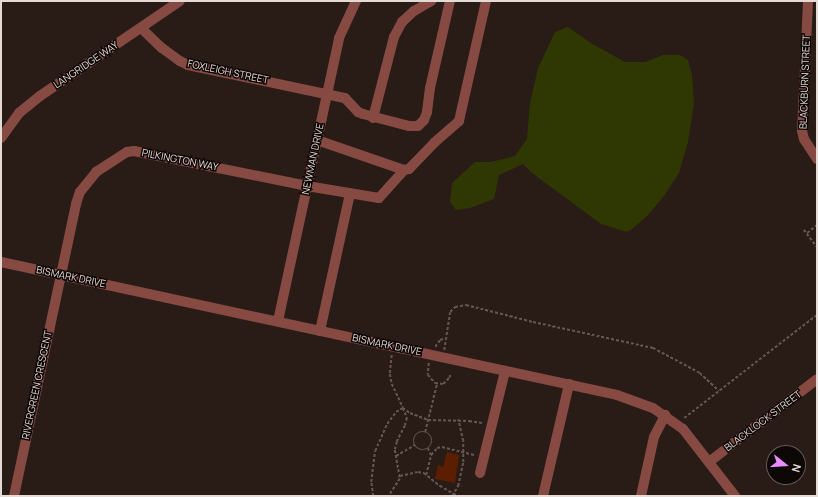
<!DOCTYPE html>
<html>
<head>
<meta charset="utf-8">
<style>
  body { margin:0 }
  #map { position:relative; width:818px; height:497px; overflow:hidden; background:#291b16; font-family:Manrope,sans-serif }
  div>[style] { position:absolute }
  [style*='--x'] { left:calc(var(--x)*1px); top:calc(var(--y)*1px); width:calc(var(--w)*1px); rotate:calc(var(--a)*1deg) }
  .green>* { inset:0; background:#2f3803 }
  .building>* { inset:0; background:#5c1e00 }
  .path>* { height:1.5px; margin-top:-0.75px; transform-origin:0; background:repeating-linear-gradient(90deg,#645753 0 3px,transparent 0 5px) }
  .path>.ring { margin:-0.75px; padding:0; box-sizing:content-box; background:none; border:1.5px solid #645753; border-radius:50% }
  .minor>* { height:10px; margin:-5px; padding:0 5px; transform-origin:5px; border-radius:5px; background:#864a43 }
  span { translate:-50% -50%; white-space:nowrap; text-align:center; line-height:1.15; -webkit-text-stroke:3px #0d0706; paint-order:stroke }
  .street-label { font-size:10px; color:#e4dad6 }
  .frame { position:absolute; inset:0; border:2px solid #e4dad6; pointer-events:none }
  .north { position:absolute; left:766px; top:445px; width:40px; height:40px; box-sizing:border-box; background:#0d0706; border:1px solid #635b59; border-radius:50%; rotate:107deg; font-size:11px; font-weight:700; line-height:16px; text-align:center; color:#e4dad6 }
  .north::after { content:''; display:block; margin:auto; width:14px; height:18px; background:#e98dfe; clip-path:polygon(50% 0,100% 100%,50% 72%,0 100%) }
</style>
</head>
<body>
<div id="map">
  <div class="green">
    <div style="clip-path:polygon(568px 27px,591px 43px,625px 62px,645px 62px,663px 55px,680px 55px,688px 60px,692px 75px,694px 103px,688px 142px,679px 173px,664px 196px,647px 216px,632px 229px,627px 232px,601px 224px,532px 173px,523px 164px,499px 175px,494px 199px,470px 208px,456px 210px,450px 202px,452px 183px,475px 162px,491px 162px,515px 156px,527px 139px,530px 103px,538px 68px,555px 32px)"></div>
  </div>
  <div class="building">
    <div style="clip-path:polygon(447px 452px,459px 455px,455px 483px,435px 479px,438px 465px,443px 467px)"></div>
  </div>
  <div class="path">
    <div style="--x:804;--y:230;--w:21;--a:53"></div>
    <div style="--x:807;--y:233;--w:13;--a:-39"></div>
    <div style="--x:435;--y:347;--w:9;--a:-54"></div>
    <div style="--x:440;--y:340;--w:7;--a:-16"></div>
    <div style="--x:444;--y:350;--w:38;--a:-81"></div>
    <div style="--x:450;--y:312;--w:7;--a:-45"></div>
    <div style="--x:455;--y:307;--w:11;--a:-10"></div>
    <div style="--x:466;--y:305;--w:69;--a:14.2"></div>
    <div style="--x:533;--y:322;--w:123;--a:12.2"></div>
    <div style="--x:653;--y:348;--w:53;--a:28"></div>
    <div style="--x:700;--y:373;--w:26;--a:43"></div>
    <div style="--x:392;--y:355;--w:19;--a:96"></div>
    <div style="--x:390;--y:374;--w:10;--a:79"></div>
    <div style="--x:392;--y:384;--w:26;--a:65"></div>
    <div style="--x:403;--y:408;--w:9;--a:36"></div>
    <div style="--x:410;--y:413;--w:19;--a:21"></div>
    <div style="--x:428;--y:420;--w:41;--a:1.4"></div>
    <div style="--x:469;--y:421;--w:13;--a:9"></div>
    <div style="--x:429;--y:363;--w:12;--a:95"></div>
    <div style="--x:428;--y:375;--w:11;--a:49"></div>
    <div style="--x:435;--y:383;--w:8;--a:7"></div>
    <div style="--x:443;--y:384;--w:8;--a:-45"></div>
    <div style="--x:449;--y:378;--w:5;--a:-68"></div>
    <div style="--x:684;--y:418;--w:168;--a:-37.8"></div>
    <div class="ring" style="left:414px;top:432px;width:16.5px;height:16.5px"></div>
    <div style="--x:425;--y:432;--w:50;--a:-76.2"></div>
    <div style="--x:428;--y:448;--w:8;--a:67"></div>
    <div style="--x:396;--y:456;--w:22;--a:-30"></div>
    <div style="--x:426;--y:475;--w:21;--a:-76"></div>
    <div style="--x:431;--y:455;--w:9;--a:-49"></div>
    <div style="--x:437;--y:448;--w:5;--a:-11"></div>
    <div style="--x:442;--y:447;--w:33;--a:14"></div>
    <div style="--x:400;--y:476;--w:18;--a:-13"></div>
    <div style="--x:418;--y:472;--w:6;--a:9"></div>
    <div style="--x:424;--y:473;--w:21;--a:39"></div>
    <div style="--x:440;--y:486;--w:20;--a:30"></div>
    <div style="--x:373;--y:496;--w:14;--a:-98"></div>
    <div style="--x:371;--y:482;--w:31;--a:-83"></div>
    <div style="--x:375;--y:451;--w:30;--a:-66"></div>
    <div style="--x:387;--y:424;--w:15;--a:-53"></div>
    <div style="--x:396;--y:412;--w:8;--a:-30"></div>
    <div style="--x:403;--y:408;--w:11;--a:68"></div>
    <div style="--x:407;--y:418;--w:8;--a:104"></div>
    <div style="--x:405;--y:426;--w:18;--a:117"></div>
    <div style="--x:397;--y:442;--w:8;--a:104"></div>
    <div style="--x:395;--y:450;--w:29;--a:80"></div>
    <div style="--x:400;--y:479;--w:20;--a:123"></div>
    <div style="--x:452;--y:496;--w:12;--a:-59"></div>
    <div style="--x:458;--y:486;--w:25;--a:-78"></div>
    <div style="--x:463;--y:462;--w:21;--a:-90"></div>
    <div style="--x:463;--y:441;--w:22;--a:-103"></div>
  </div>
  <div class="minor">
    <div style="--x:808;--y:1;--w:130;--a:92.6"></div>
    <div style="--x:802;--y:131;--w:8;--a:76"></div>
    <div style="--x:804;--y:139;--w:24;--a:57"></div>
    <div style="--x:141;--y:28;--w:29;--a:44"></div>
    <div style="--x:162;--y:48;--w:22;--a:36"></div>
    <div style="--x:180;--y:61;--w:9;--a:27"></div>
    <div style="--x:188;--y:65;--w:160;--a:11.9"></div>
    <div style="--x:345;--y:98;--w:19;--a:47"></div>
    <div style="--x:358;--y:112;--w:5;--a:22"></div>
    <div style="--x:363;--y:114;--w:48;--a:14.6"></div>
    <div style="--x:409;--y:126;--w:9;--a:0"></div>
    <div style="--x:418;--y:126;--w:8;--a:-45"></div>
    <div style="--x:424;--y:120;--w:9;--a:-69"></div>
    <div style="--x:427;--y:112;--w:24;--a:-83"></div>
    <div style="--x:430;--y:88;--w:89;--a:-77.1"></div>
    <div style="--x:373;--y:118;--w:84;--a:-75.5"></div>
    <div style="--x:394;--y:37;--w:17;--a:-62"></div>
    <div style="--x:402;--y:22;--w:16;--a:-43"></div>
    <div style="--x:414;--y:11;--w:20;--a:-30"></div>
    <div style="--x:1;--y:138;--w:31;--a:-54"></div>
    <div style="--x:19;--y:113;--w:27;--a:-39"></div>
    <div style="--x:40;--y:96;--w:169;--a:-34.2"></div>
    <div style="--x:317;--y:140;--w:92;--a:19"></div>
    <div style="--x:404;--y:170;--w:5;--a:-11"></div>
    <div style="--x:409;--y:169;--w:37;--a:-46"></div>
    <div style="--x:435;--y:142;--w:32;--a:-41"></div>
    <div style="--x:459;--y:121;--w:123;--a:-77.3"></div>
    <div style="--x:1;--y:262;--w:630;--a:12.18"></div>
    <div style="--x:617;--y:395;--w:38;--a:20"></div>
    <div style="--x:653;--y:408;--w:37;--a:35"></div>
    <div style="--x:683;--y:429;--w:85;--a:52.2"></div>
    <div style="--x:278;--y:321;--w:289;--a:-77.8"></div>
    <div style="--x:339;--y:38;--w:41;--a:-65.3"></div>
    <div style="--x:320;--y:331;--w:141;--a:-77.7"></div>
    <div style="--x:709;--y:462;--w:136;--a:-37.5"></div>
    <div style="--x:480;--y:473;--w:105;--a:-76.2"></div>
    <div style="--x:14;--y:496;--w:299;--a:-78"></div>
    <div style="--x:76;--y:204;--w:13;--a:-72"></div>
    <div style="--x:80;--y:192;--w:26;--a:-51"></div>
    <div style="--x:96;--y:172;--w:37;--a:-33"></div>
    <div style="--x:127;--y:152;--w:7;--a:-8"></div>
    <div style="--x:134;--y:151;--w:177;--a:11.4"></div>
    <div style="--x:307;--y:186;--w:73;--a:9.5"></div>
    <div style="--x:379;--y:198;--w:38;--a:-48"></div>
    <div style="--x:543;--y:496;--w:115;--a:-76.9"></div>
    <div style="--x:641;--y:496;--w:60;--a:-77.6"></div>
    <div style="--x:654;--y:437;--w:25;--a:-63"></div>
  </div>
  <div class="street-label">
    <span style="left:86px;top:65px;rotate:-34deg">LANGRIDGE WAY</span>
    <span style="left:228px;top:72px;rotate:12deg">FOXLEIGH STREET</span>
    <span style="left:805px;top:82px;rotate:-88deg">BLACKBURN STREET</span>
    <span style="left:313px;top:159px;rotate:-78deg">NEWMAN DRIVE</span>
    <span style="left:180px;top:160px;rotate:11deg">PILKINGTON WAY</span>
    <span style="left:71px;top:277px;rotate:12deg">BISMARK DRIVE</span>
    <span style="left:387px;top:345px;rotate:12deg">BISMARK DRIVE</span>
    <span style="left:37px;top:385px;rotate:-78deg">RIVERGREEN CRESCENT</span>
    <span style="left:763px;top:421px;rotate:-37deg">BLACKLOCK STREET</span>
  </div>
  <div class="frame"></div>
  <div class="north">N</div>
</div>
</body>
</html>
